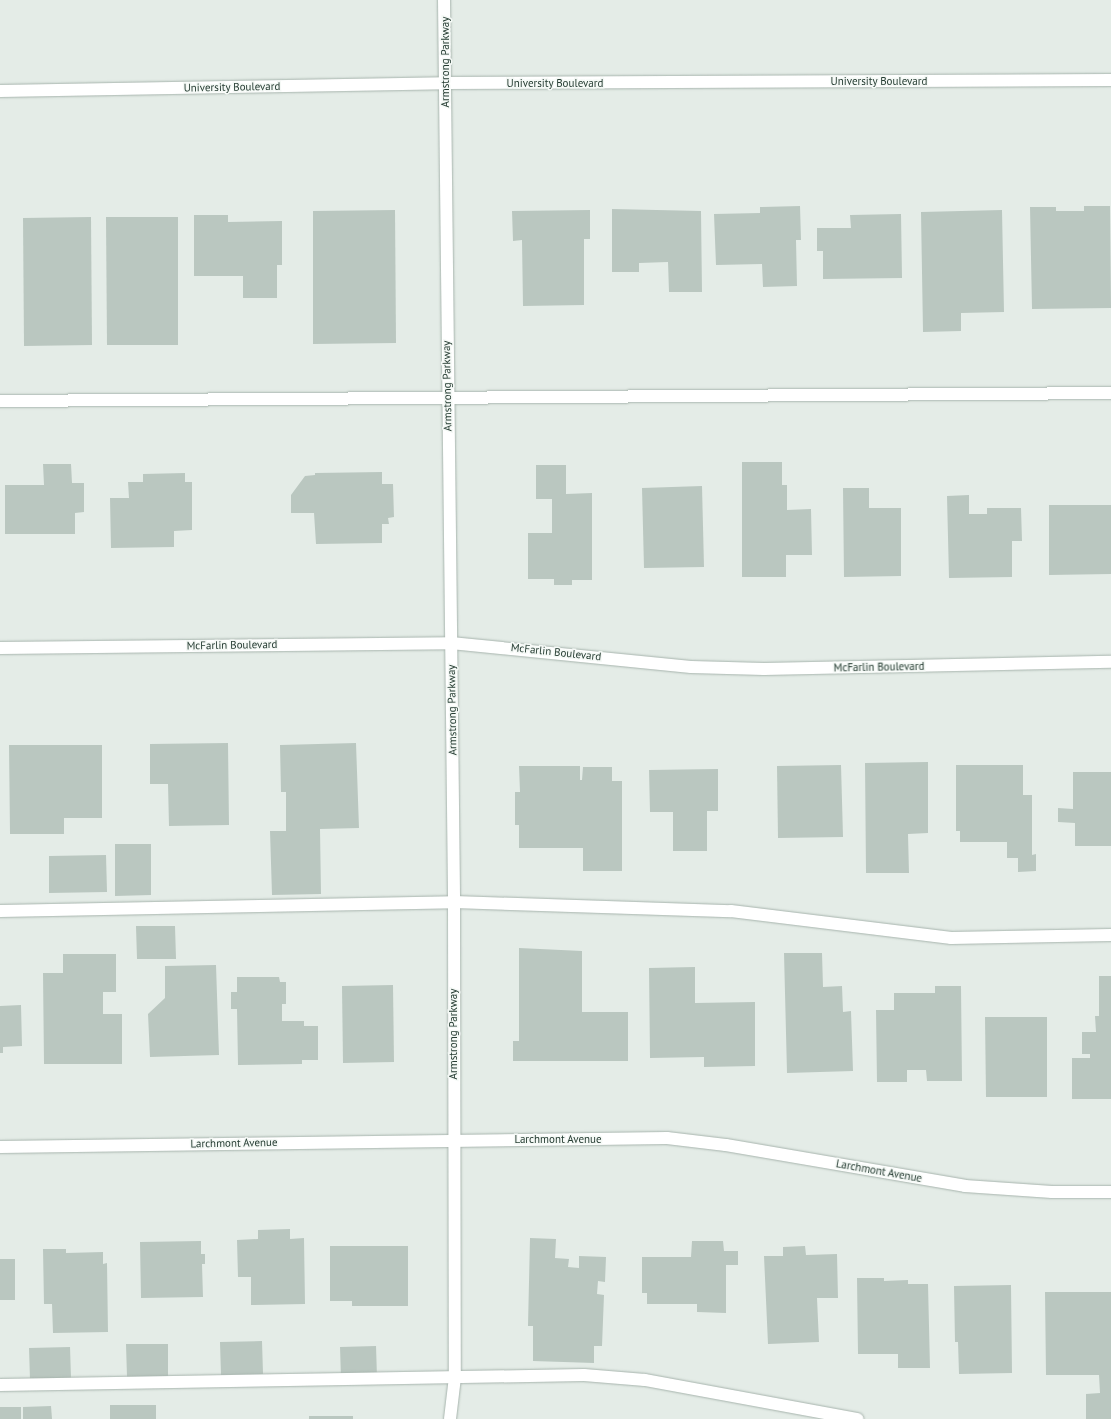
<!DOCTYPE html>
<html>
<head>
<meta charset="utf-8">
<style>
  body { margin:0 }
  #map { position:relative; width:1111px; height:1419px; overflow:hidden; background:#e4ece7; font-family:"PT Sans",sans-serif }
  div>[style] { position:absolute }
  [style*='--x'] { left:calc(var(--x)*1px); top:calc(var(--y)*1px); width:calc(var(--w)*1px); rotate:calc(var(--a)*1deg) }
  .building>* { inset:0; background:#bac7c0 }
  .roads { filter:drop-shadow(0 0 1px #a7b4ad) drop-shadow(0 0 1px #a7b4ad) }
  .lane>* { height:12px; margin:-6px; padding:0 6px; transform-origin:6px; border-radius:6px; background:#fff }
  .street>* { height:12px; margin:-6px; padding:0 6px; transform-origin:6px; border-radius:6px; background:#fff }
  .secondary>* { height:12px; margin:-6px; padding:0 6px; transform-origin:6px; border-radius:6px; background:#fff }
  span { translate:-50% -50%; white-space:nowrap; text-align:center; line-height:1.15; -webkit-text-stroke:3px #f5f9f6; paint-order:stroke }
  .street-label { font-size:11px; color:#253c32 }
</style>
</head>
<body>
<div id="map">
  <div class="building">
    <div style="clip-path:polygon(800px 206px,801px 240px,796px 240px,797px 286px,763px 287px,762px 264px,716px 265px,714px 214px,760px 213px,760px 207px)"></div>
    <div style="clip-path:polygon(1084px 206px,1110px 206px,1111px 308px,1032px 309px,1030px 207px,1056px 207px,1056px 211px,1084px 211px)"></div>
    <div style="clip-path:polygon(612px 209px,701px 211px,702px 292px,669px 292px,668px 262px,639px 263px,639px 272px,612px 272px)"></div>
    <div style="clip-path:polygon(395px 210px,396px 343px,313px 344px,313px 211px)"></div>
    <div style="clip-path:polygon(590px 210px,590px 239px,584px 239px,584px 305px,523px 306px,522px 240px,513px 241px,512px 211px)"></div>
    <div style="clip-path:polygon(1002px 210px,1004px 312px,961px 313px,961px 331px,923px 332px,921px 212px)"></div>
    <div style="clip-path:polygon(901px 214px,902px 278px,823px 279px,823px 251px,817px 251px,817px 228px,851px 228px,850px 215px)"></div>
    <div style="clip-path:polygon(194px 215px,228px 215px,228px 222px,282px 221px,282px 265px,277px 265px,277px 298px,243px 298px,243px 276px,194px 276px)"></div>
    <div style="clip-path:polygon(91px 217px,92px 345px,24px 346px,23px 218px)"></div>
    <div style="clip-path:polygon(106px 217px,178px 217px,178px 345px,107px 345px)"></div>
    <div style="clip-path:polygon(742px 462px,782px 462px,782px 485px,787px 485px,787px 510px,811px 509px,812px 555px,786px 555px,786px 577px,742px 577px)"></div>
    <div style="clip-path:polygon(43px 464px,71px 464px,72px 483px,84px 483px,84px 512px,75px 513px,75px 534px,5px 534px,5px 485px,44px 485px)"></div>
    <div style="clip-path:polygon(536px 465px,566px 465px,566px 494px,592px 493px,592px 580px,572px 580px,572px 585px,554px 585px,554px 579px,528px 579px,528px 533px,552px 533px,552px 499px,536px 499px)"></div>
    <div style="clip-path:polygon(382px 472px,382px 484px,393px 484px,394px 517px,388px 518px,389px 524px,382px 524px,382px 543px,316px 544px,314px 513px,291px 513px,291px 495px,305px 476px,315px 475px,315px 473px)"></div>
    <div style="clip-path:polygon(185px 473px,185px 482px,192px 482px,192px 530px,174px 531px,174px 547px,111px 548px,110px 498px,129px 498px,128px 482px,143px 482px,143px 474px)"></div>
    <div style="clip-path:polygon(702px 486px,704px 567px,644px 568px,642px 488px)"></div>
    <div style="clip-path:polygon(843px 488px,869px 488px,869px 508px,901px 508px,901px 576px,844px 577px)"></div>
    <div style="clip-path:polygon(969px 495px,969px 514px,987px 514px,987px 508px,1021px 508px,1022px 541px,1012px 541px,1012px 577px,949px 578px,947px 496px)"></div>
    <div style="clip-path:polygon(1049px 505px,1111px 505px,1111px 574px,1049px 575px)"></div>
    <div style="clip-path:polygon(228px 743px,229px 825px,169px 826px,168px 784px,150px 784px,150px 744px)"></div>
    <div style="clip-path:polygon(356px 743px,359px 828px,320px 829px,321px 894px,272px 895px,270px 831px,286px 831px,286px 792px,281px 792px,280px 745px)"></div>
    <div style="clip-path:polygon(9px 745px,102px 745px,102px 818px,64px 818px,64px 834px,10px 834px)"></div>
    <div style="clip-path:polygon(928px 762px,928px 833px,908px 834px,909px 873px,866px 873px,865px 763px)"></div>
    <div style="clip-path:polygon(841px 765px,843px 837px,778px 838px,777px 766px)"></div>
    <div style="clip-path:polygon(956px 765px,1023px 765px,1023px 795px,1032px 795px,1032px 855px,1036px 854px,1036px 871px,1018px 872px,1018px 858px,1007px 858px,1007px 842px,960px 842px,960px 831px,956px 831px)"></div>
    <div style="clip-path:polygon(519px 766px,580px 766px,580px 780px,582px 780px,583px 767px,612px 767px,612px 781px,622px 781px,622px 871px,583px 871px,583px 848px,519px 848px,519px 825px,515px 825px,515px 792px,520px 792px)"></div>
    <div style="clip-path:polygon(718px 769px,718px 811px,707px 811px,707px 851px,673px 851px,673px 812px,650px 812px,649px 770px)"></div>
    <div style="clip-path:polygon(1073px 772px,1111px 772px,1111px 846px,1075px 846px,1075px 823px,1058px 822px,1058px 808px,1073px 809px)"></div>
    <div style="clip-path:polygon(115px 844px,151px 844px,151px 895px,115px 896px)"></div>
    <div style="clip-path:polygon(106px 855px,107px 892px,49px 893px,49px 856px)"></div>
    <div style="clip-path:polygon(136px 926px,175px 926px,176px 959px,137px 959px)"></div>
    <div style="clip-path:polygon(519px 948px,582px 951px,582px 1012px,628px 1012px,628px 1061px,513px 1061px,513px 1041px,519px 1041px)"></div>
    <div style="clip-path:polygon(784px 953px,822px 953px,823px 987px,842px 986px,843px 1012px,851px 1011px,853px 1071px,787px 1073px)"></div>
    <div style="clip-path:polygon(63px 954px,116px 954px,116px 992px,103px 992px,103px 1014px,122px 1014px,122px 1064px,44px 1064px,43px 973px,63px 973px)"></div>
    <div style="clip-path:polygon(216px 965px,219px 1055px,150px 1057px,148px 1014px,165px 998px,165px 966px)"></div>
    <div style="clip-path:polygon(695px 967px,695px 1003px,755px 1002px,755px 1066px,704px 1067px,704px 1057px,650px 1058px,649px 968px)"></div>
    <div style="clip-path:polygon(1099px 976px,1111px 976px,1111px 1099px,1072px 1099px,1072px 1058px,1090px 1058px,1090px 1054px,1082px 1054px,1082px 1032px,1096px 1032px,1095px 1016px,1099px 1016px)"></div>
    <div style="clip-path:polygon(237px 977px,279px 977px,280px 982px,286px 982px,286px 1004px,282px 1004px,282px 1021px,304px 1021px,304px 1026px,318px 1026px,318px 1060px,302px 1060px,302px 1064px,238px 1065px,237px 1009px,231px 1009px,231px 992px,237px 992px)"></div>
    <div style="clip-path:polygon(393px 985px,394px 1062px,343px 1063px,342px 986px)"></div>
    <div style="clip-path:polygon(935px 986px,961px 986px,962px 1081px,927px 1081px,926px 1070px,907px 1070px,907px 1082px,877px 1082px,876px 1010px,894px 1010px,894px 993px,935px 993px)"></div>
    <div style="clip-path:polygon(21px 1005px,22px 1046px,3px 1047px,3px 1053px,0 1053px,0 1006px)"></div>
    <div style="clip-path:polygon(985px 1017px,1047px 1017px,1047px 1097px,986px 1097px)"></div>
    <div style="clip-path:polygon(290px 1229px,290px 1239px,304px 1238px,305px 1304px,251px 1305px,251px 1277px,238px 1277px,237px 1240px,258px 1239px,258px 1230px)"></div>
    <div style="clip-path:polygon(530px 1238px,556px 1239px,555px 1258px,569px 1259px,568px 1267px,579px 1268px,579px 1256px,606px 1257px,605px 1282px,598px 1281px,597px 1294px,604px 1295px,602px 1346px,594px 1346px,594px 1363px,533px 1361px,533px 1326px,528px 1326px)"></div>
    <div style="clip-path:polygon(201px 1241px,201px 1254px,205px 1254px,205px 1264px,202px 1264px,203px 1297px,141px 1298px,140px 1242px)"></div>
    <div style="clip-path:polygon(692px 1241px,723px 1241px,724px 1251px,738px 1251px,738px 1265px,726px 1265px,726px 1313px,697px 1312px,697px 1304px,647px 1304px,647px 1293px,642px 1293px,642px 1257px,691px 1257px)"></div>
    <div style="clip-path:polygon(330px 1246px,408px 1246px,408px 1306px,352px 1306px,352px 1301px,330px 1301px)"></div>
    <div style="clip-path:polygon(805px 1246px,806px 1255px,837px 1254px,838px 1298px,817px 1298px,819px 1342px,768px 1344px,764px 1256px,783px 1256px,783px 1247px)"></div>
    <div style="clip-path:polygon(43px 1249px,66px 1249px,66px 1253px,103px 1252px,103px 1264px,107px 1263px,108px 1332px,53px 1333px,52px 1304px,44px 1304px)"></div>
    <div style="clip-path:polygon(0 1259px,15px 1259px,15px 1300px,0 1300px)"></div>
    <div style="clip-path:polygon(857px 1278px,884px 1278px,884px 1281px,908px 1280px,908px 1284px,928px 1284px,930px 1368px,898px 1368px,898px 1354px,858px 1354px)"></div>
    <div style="clip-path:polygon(1011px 1285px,1012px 1373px,959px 1374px,958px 1342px,955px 1342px,954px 1286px)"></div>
    <div style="clip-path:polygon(1045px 1292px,1111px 1292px,1111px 1419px,1086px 1419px,1086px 1394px,1100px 1393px,1099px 1375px,1046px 1375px)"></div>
    <div style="clip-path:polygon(262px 1341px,263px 1374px,221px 1375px,220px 1342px)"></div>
    <div style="clip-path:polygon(126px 1344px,168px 1344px,168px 1377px,127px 1377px)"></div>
    <div style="clip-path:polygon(376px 1346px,377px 1377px,341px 1378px,340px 1347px)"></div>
    <div style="clip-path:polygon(70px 1347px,71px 1379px,30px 1380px,29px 1348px)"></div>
    <div style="clip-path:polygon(110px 1405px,156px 1405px,156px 1419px,110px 1419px)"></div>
    <div style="clip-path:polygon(51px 1406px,52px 1419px,23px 1419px,23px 1407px)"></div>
    <div style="clip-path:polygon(0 1407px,21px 1407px,21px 1419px,0 1419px)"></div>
    <div style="clip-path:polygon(309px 1416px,353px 1416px,353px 1419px,309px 1419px)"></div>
  </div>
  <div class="roads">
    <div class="lane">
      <div style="--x:0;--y:401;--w:1111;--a:-0.41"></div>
      <div style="--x:0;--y:911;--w:454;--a:-1.1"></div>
      <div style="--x:454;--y:902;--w:277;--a:1.9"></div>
      <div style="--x:731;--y:911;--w:222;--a:7"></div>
      <div style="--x:951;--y:938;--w:160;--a:-1.1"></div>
      <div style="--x:0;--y:1385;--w:584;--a:-0.98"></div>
      <div style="--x:584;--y:1375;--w:61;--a:4.7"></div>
      <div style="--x:645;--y:1380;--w:216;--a:10.4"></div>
    </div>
    <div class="street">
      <div style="--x:0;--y:648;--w:451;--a:-0.6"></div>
      <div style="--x:451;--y:643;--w:241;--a:5.7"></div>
      <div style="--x:691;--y:667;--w:73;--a:1.6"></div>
      <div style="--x:764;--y:669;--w:347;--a:-1.2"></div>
      <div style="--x:0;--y:1147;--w:667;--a:-0.77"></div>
      <div style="--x:667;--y:1138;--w:59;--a:6.8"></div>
      <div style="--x:726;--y:1145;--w:242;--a:9.7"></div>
      <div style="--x:965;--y:1186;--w:87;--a:3.9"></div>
      <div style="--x:1052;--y:1192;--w:59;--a:0"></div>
    </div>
    <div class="secondary">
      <div style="--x:444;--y:0;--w:902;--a:89.36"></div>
      <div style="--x:454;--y:902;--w:475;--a:89.9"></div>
      <div style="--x:455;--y:1377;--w:42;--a:96.8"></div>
      <div style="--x:0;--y:91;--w:445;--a:-1"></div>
      <div style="--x:445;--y:83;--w:666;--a:-0.26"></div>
    </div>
  </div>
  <div class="street-label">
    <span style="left:445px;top:62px;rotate:-90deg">Armstrong Parkway</span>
    <span style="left:879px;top:81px">University Boulevard</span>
    <span style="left:555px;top:83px">University Boulevard</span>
    <span style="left:232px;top:87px;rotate:-1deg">University Boulevard</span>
    <span style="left:447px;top:386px;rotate:-91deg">Armstrong Parkway</span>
    <span style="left:232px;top:645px;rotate:-1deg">McFarlin Boulevard</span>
    <span style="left:556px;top:652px;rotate:6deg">McFarlin Boulevard</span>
    <span style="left:879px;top:667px;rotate:-1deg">McFarlin Boulevard</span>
    <span style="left:452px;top:710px;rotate:-91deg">Armstrong Parkway</span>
    <span style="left:453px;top:1034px;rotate:-90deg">Armstrong Parkway</span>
    <span style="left:558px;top:1139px">Larchmont Avenue</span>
    <span style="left:234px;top:1143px;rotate:-1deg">Larchmont Avenue</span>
    <span style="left:879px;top:1171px;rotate:10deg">Larchmont Avenue</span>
  </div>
</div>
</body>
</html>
